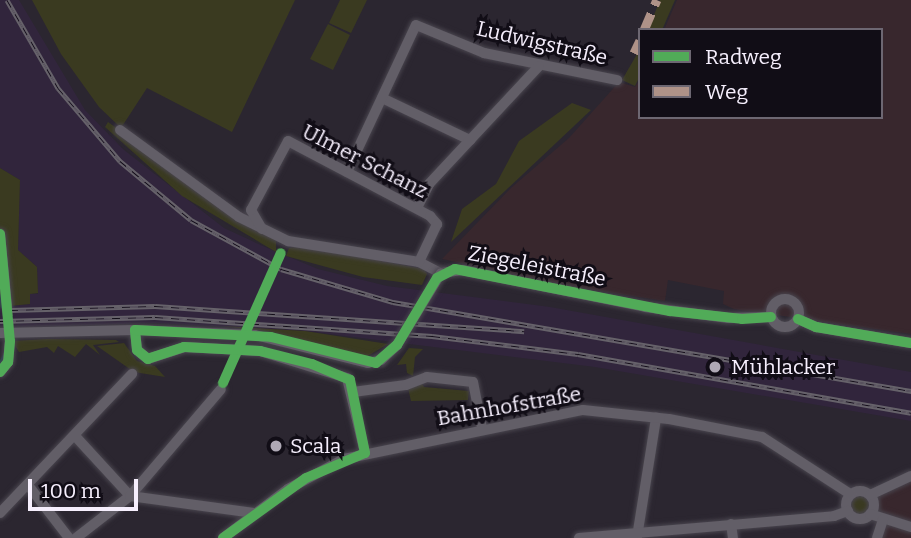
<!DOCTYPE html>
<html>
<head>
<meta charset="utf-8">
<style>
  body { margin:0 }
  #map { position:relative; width:911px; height:538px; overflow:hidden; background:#2b2630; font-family:Bitter,serif }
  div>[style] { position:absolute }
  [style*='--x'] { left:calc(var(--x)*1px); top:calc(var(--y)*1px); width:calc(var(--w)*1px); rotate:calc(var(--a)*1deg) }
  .built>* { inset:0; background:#31253c }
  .industrial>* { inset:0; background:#38272d }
  .green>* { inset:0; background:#3a3a20 }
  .round { border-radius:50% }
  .stream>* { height:2.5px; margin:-1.25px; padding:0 1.25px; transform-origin:1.25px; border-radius:1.25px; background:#134455 }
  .minor-tunnel>* { height:10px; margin-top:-5px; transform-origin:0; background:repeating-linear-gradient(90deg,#49444f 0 10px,transparent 0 15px) }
  .roads { filter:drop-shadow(0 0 2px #49454e) drop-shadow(0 0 2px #49454e) }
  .minor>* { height:10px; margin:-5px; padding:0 5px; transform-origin:5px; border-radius:5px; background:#625e67 }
  .minor>.ring { margin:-5px; padding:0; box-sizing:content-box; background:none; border:10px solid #625e67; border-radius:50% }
  .rail>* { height:5px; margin-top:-2.5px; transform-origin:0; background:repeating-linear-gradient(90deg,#110d16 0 8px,#66626a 0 16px); box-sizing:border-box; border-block:2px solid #66626a }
  .bridges { filter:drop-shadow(0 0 2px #49454e) drop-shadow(0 0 2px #49454e) }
  .minor-bridge>* { height:10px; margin:-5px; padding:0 5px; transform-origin:5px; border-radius:5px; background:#625e67 }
  .quiet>* { height:9px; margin-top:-4.5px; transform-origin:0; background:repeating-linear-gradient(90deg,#af9288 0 18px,transparent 0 27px) }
  .cycleway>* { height:10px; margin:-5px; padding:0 5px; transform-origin:5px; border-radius:5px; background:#51ab58 }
  .dots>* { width:19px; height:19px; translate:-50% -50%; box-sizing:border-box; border:4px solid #110d16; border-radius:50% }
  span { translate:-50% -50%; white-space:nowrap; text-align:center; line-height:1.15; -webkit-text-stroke:6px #110d16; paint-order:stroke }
  .street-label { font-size:21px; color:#f6effd }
  .poi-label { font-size:21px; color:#f6effd }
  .left { translate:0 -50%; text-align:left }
  .legend { position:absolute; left:638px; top:28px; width:245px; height:91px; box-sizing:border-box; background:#110d16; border:2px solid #6d6772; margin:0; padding:9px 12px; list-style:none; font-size:21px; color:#f6effd }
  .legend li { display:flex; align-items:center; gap:14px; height:35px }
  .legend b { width:35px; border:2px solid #6d6772 }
  .scale { position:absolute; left:28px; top:479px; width:110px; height:32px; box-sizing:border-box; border:4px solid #f6effd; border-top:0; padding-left:9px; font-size:21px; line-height:24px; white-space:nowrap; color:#f6effd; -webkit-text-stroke:5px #110d16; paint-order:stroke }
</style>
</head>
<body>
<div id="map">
  <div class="built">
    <div style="clip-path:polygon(0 0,19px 0,85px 110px,124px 150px,224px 228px,265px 247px,318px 269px,387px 286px,550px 307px,911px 372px,911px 421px,595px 367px,305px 331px,155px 323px,0 328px,0 307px,30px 304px,30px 294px,38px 294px,37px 267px,18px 250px,20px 180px,0 168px)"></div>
  </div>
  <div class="industrial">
    <div style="clip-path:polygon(677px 0,911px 0,911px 334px,734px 309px,723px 304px,724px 291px,668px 280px,665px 301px,561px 285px,442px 259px,511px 188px,569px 138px,619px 82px,635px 87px,640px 79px,640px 117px,881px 117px,881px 30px,664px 30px)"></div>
    <div style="clip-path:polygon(911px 481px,911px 538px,874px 538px,878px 496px)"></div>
  </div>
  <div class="green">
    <div style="clip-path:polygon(32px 0,295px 0,232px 132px,147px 88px,121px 128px,99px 107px,61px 54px)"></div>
    <div style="clip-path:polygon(340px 0,367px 0,351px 33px,329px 23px)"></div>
    <div style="clip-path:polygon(660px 0,675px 0,662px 30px,648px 30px)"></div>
    <div style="clip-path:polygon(328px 24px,350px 35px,333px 70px,310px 59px)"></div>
    <div style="clip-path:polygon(640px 49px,640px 76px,635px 86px,622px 80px)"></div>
    <div style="clip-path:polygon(572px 103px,591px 110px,451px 242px,462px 209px,496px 184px,519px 141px)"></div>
    <div style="clip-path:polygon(108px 122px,276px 241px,276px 252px,182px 196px,105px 127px)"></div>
    <div style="clip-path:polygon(0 168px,20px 180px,18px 250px,37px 267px,38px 293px,30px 294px,30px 304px,0 307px)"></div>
    <div style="clip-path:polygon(301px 246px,424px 269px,427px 274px,422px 285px,363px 277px,286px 256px,289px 248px)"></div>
    <div style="clip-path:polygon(222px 326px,305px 331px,388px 344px,366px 357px,272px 332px)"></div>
    <div style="clip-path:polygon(47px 339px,116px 340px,119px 342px,93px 345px,100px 355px,86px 344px,75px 357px,58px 346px,54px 353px,47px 347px,19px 352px,12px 341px)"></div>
    <div style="clip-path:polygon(124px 343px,137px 361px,155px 366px,165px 377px,134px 372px,97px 346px)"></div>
    <div style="clip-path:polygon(409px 348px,423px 349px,415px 357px,413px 376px,407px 373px,406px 364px,397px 365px)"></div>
    <div style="clip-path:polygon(421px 382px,424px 387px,469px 391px,468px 400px,411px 401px,408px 388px)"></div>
    <div class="round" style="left:851px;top:496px;width:18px;height:18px"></div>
  </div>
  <div class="stream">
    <div style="--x:1;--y:296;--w:10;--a:84"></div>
    <div style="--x:0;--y:363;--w:10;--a:-66"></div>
  </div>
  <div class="minor-tunnel">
    <div style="--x:7;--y:306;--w:35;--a:85"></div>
  </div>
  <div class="roads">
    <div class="minor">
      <div style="--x:382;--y:98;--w:98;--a:25.5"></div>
      <div style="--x:120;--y:130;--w:147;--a:36.2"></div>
      <div style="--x:239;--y:217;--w:55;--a:26.1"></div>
      <div style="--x:288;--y:241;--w:133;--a:9.1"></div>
      <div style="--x:419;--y:262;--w:25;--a:27"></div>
      <div style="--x:441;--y:273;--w:21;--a:-8"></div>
      <div style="--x:462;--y:270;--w:187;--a:11.4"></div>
      <div style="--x:645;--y:307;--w:84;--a:7.5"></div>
      <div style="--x:728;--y:318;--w:43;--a:-1.3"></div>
      <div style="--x:347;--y:172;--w:162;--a:-64.9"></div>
      <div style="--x:416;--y:25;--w:74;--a:22.4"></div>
      <div style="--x:484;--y:53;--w:136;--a:11.5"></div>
      <div style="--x:417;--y:208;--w:27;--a:-63"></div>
      <div style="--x:429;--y:184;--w:161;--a:-47"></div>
      <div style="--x:262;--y:229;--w:22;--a:-120"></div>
      <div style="--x:251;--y:210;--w:78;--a:-61.8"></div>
      <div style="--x:288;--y:141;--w:161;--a:27.8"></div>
      <div style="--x:430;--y:216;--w:11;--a:49"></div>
      <div style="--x:437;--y:224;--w:42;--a:115.3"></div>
      <div style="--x:0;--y:234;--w:72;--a:84.4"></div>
      <div class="ring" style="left:771px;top:299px;width:18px;height:18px"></div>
      <div style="--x:798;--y:319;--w:20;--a:24"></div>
      <div style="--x:816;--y:327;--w:96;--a:9.6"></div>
      <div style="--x:135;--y:330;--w:20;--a:84"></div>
      <div style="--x:137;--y:350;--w:14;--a:39"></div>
      <div style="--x:148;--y:359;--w:38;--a:-18"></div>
      <div style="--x:184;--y:347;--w:76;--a:3"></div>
      <div style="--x:260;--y:351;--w:91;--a:17.2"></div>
      <div style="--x:347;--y:378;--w:77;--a:76.5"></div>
      <div style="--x:0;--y:333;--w:135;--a:-1.3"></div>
      <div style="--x:135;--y:330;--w:120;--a:2.4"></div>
      <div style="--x:255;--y:335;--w:116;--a:13.9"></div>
      <div style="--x:368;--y:363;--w:13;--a:-13"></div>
      <div style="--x:0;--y:372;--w:13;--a:-51"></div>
      <div style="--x:8;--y:362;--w:21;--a:-85"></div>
      <div style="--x:353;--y:392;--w:53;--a:-7.5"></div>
      <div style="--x:406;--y:385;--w:22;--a:-21"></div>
      <div style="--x:427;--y:377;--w:46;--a:6.2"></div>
      <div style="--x:473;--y:382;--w:47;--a:78.9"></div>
      <div style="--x:76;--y:437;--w:80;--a:47.5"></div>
      <div style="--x:130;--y:496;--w:125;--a:7.8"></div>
      <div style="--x:28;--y:485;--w:67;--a:52.3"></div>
      <div class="ring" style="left:846px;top:491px;width:18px;height:18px"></div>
      <div style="--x:870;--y:495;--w:45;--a:-24.9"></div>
      <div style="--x:0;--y:513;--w:192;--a:-46.5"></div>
      <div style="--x:870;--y:514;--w:43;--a:17.6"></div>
      <div style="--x:731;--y:524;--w:14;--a:82"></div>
      <div style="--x:637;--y:537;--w:121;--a:-80.9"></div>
      <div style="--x:76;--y:538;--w:68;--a:-37.9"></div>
      <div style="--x:130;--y:496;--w:140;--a:-49.6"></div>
      <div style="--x:223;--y:538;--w:81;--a:-37"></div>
      <div style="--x:288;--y:489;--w:64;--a:-28.2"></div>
      <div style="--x:344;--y:459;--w:244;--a:-11.6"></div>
      <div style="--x:583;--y:410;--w:86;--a:6"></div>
      <div style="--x:669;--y:419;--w:95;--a:11"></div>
      <div style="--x:762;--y:437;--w:105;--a:32.9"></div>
      <div style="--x:579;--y:538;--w:256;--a:-4.9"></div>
      <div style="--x:834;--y:516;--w:15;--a:-20"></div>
      <div style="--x:877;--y:538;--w:20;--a:-72"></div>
    </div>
  </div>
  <div class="rail">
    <div style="--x:7;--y:0;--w:102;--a:59.9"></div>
    <div style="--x:58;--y:88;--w:96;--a:49.7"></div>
    <div style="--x:120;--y:161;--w:92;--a:39.7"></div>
    <div style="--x:191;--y:220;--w:102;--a:28.6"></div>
    <div style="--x:281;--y:269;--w:117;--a:16.4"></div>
    <div style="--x:393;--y:302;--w:526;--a:9.75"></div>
    <div style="--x:10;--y:310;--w:145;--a:-1.6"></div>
    <div style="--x:155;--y:306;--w:370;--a:3.9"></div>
    <div style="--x:0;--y:321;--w:155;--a:-1.5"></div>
    <div style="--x:155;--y:317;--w:278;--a:3.9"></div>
    <div style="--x:432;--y:336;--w:147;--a:7"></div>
    <div style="--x:578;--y:354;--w:338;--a:10"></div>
  </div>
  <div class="bridges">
    <div class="minor-bridge">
      <div style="--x:381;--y:360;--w:22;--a:-43"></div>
      <div style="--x:397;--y:345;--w:84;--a:-58.6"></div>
    </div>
  </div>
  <div class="quiet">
    <div style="--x:644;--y:30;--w:33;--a:-67"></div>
    <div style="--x:634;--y:53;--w:14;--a:-65"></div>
  </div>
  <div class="cycleway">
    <div style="--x:0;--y:234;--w:107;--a:84.7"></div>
    <div style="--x:10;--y:341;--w:21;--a:95"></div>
    <div style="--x:8;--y:362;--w:13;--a:129"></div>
    <div style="--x:798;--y:319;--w:20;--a:24"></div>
    <div style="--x:816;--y:327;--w:96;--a:9.6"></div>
    <div style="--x:223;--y:383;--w:142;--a:-66"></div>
    <div style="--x:223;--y:538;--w:102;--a:-35.9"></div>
    <div style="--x:306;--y:478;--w:64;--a:-23"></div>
    <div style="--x:365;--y:453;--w:75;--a:-101.6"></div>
    <div style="--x:350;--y:380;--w:41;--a:-157.2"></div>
    <div style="--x:312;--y:364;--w:54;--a:-166"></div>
    <div style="--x:260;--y:351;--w:76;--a:-177"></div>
    <div style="--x:184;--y:347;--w:38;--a:162"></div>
    <div style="--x:148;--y:359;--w:14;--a:-141"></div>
    <div style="--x:137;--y:350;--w:20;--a:-96"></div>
    <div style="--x:135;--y:330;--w:136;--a:2.9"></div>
    <div style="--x:271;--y:337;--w:108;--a:13.9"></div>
    <div style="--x:376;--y:363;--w:28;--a:-41"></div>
    <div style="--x:397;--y:345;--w:78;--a:-59.2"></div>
    <div style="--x:437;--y:278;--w:20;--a:-27"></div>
    <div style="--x:455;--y:269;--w:219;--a:11.1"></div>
    <div style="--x:670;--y:311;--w:72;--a:6.3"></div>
    <div style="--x:742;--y:319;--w:29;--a:-4"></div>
  </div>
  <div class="dots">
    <div style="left:715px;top:367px;background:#afa9b5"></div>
    <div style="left:276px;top:446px;background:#afa9b5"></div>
  </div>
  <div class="street-label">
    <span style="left:542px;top:43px;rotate:13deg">Ludwigstraße</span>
    <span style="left:365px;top:161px;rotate:27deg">Ulmer Schanz</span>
    <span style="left:537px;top:266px;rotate:11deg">Ziegeleistraße</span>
    <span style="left:509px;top:406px;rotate:-10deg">Bahnhofstraße</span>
  </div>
  <div class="poi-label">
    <span class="left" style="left:731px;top:367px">Mühlacker</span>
    <span class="left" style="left:290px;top:446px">Scala</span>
  </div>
  <ul class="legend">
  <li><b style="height:9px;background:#51ab58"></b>Radweg</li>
  <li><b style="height:9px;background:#af9288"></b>Weg</li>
  </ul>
  <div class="scale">100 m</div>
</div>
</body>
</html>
